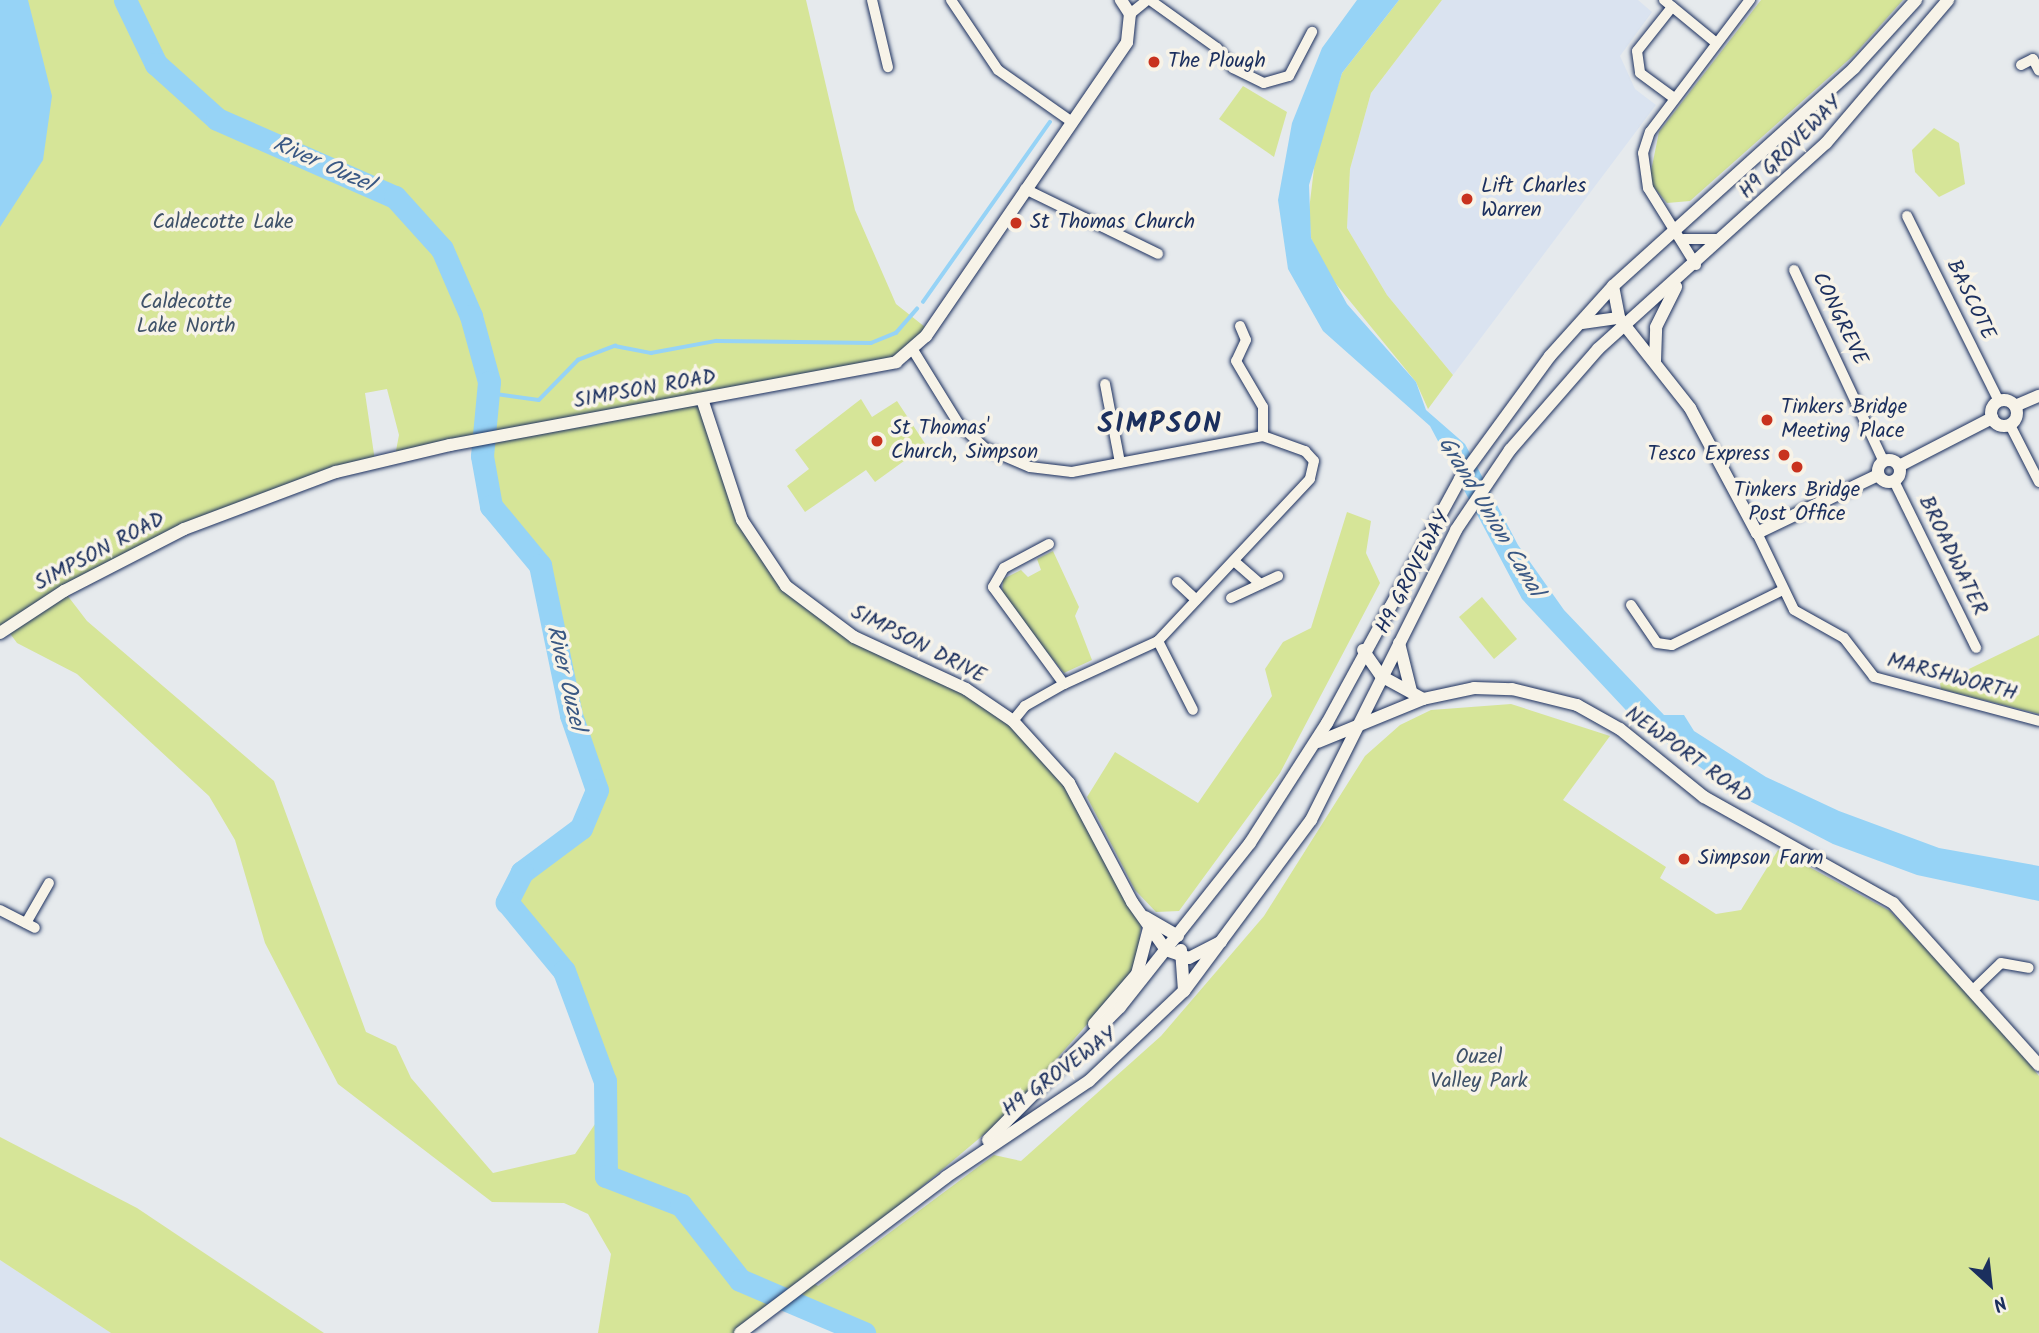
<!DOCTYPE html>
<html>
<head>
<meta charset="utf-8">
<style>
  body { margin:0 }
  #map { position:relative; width:2039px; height:1333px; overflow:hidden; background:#e6eaed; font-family:Kalam,sans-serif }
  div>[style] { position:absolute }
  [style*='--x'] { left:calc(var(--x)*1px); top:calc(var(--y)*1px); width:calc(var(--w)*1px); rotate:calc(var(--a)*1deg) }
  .built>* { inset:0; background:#dae3f0 }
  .green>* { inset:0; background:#d6e598 }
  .water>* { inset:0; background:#96d3f6 }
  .stream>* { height:3.5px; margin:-1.75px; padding:0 1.75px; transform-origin:1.75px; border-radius:1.75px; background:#96d3f6 }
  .river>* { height:23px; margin:-11.5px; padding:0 11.5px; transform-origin:11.5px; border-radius:11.5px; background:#96d3f6 }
  .roads { filter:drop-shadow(0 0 2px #1b2f5e) drop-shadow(0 0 2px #1b2f5e) }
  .minor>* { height:10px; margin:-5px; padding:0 5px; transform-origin:5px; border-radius:5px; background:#f7f3e8 }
  .tertiary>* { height:12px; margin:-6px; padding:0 6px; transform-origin:6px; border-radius:6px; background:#f7f3e8 }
  .tertiary>.ring { margin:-6px; padding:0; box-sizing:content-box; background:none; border:12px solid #f7f3e8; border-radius:50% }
  .dots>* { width:19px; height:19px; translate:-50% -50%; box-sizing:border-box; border:4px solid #f7f3e8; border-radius:50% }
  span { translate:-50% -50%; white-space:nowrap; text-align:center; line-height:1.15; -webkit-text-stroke:7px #f7f3e8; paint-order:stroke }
  .poi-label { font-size:21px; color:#1b2f5e }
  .left { translate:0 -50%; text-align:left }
  .right { translate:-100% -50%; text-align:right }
  .street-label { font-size:21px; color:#1b2f5e }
  .park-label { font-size:21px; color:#40536a }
  .water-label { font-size:23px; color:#3a5884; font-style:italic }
  .district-label { font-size:28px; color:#1b2f5e; font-weight:700; letter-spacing:2px }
  .north { position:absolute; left:1955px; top:1249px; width:70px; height:70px; -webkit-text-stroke:5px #f7f3e8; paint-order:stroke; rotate:153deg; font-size:19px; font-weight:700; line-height:28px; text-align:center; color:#1b2f5e }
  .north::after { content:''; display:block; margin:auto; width:24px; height:32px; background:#1b2f5e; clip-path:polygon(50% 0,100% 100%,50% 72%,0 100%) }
</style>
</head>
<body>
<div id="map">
  <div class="built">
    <div style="clip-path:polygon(1442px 0,1638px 0,1652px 12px,1620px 56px,1635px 89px,1656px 105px,1453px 375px,1387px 295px,1347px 228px,1350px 169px,1371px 93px)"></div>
    <div style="clip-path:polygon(0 1260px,111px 1333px,0 1333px)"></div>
  </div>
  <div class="green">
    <div style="clip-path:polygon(evenodd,0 0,806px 0,855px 210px,896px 304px,930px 331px,896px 362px,702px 399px,756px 546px,830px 622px,966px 689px,1042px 750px,1142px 915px,1138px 956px,1128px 978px,1007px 1115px,810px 1281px,818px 1286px,994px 1155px,1021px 1161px,1161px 1036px,1264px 916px,1365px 756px,1400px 725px,1431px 710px,1511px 704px,1610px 736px,1563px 800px,1666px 867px,1660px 878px,1716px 914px,1741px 910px,1778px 850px,1890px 911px,1992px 1018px,2039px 1076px,2039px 1333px,864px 1333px,786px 1298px,740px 1333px,598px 1333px,611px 1254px,588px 1214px,564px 1203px,492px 1202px,338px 1084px,265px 943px,235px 840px,209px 796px,77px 674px,17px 643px,6px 628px,0 633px,0 0,387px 389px,399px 435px,395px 456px,485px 438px,491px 506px,540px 565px,571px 715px,597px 790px,581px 828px,522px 872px,507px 902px,564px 971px,605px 1081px,605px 1109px,575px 1154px,493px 1173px,411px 1078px,396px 1046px,366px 1032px,274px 781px,87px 621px,64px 591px,121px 559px,375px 461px,365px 393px,387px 389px)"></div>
    <div style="clip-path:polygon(1399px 0,1442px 0,1371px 93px,1350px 169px,1347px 228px,1387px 295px,1453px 375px,1428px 409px,1416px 382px,1327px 273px,1311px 238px,1309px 210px,1316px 152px,1342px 73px)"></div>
    <div style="clip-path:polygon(1761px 0,1903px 0,1854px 55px,1690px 201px,1667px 203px,1649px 181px,1659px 132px)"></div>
    <div style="clip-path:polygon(1243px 86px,1287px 112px,1274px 157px,1219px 119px)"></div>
    <div style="clip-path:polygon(1934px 128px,1959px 143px,1965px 184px,1939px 197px,1915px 172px,1912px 150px)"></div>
    <div style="clip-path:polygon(861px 399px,872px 417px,897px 401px,926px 445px,875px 482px,866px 470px,805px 512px,787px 486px,809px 469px,795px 450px)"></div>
    <div style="clip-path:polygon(1347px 512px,1371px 521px,1366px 553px,1380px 583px,1280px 773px,1179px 911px,1156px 912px,1135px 890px,1087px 797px,1115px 752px,1198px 803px,1272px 696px,1265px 669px,1283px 642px,1311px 628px)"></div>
    <div style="clip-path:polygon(1053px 551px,1079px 607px,1075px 616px,1092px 660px,1064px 673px,1002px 597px,1003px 579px,1021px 570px,1028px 577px,1041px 570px,1037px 559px)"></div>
    <div style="clip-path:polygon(1482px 597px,1517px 639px,1494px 659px,1459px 617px)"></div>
    <div style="clip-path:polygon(2039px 635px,2039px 714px,1941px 689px,1940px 683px)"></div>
    <div style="clip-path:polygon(0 1137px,137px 1208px,324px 1333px,111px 1333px,0 1260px)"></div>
  </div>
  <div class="water">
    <div style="clip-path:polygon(0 0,28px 0,52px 96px,43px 160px,0 227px)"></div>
    <div style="clip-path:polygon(1357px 0,1399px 0,1342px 73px,1309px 185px,1311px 238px,1347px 304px,1416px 382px,1426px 410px,1465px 444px,1518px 545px,1564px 610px,1664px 715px,1684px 715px,1694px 731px,1766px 777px,1839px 811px,1939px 848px,2039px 866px,2039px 901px,1917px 875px,1833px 844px,1742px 797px,1638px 723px,1522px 599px,1430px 426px,1323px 331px,1288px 269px,1278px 200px,1292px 123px,1322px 48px)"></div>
  </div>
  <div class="stream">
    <div style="--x:923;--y:302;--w:220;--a:-54.8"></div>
    <div style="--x:489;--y:393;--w:50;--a:8"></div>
    <div style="--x:539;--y:400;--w:56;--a:-45.7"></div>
    <div style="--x:578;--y:360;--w:40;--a:-21"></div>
    <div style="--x:615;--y:346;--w:37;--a:11"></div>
    <div style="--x:651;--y:353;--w:66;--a:-10.5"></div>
    <div style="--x:716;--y:341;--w:155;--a:0.7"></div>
    <div style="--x:871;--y:343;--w:27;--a:-22"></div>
    <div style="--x:896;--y:333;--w:32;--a:-49"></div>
  </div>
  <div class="river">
    <div style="--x:125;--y:0;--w:71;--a:64.2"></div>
    <div style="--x:156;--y:64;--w:82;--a:42"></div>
    <div style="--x:217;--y:119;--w:194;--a:23.7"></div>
    <div style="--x:395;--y:197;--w:70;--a:47.9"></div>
    <div style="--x:442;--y:249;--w:73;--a:66.6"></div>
    <div style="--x:471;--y:316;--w:68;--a:74.7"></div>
    <div style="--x:489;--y:382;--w:74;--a:95.4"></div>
    <div style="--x:482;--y:456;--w:51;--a:79.8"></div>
    <div style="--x:491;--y:506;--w:77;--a:50.3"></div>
    <div style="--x:540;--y:565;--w:153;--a:78.3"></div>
    <div style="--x:571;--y:715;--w:79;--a:70.9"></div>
    <div style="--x:597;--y:790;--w:41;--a:112.8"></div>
    <div style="--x:581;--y:828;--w:74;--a:143.3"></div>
    <div style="--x:522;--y:872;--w:34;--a:117"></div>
    <div style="--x:507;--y:902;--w:89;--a:50.4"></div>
    <div style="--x:564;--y:971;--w:117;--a:69.6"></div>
    <div style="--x:605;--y:1081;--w:95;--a:89.4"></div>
    <div style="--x:606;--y:1176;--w:80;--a:21.1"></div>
    <div style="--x:681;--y:1205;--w:95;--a:51.8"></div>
    <div style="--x:740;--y:1280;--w:135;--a:23.1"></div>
  </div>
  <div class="roads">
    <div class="minor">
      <div style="--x:872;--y:0;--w:69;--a:76.6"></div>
      <div style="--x:951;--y:0;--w:84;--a:56.1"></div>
      <div style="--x:998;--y:70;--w:90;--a:35.1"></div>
      <div style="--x:1150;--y:0;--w:82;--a:35.6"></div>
      <div style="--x:1217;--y:48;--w:26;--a:51"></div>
      <div style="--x:1233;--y:68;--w:34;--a:26"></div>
      <div style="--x:1264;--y:83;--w:26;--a:-16"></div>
      <div style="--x:1289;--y:76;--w:50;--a:-62.4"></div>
      <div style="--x:1664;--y:0;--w:66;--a:39.5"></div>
      <div style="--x:1672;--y:7;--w:56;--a:128.5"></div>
      <div style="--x:1637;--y:51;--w:22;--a:82"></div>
      <div style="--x:1640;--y:73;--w:42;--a:36.3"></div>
      <div style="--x:1130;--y:14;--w:22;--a:-39"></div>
      <div style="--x:2021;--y:65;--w:13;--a:-27"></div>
      <div style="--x:2033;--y:59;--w:13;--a:63"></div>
      <div style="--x:1025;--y:189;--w:148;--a:26"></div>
      <div style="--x:1907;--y:216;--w:207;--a:63.6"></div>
      <div style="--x:1684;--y:239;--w:35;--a:0"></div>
      <div style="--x:1696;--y:265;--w:91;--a:-121.9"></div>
      <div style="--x:1648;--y:188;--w:35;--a:-98"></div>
      <div style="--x:1643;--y:153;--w:22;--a:-72"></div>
      <div style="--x:1650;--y:132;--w:166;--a:-52.9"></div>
      <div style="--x:1794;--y:270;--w:210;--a:64.9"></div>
      <div style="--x:1240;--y:326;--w:15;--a:67"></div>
      <div style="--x:1246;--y:340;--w:23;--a:115"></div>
      <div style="--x:1236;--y:361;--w:53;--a:59.6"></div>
      <div style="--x:1263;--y:407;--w:29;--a:90"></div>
      <div style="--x:913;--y:350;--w:86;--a:58.3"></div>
      <div style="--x:958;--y:423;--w:37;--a:43"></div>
      <div style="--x:985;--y:448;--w:49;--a:22.9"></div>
      <div style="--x:1030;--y:467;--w:42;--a:6.8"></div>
      <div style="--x:1072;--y:472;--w:194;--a:-10.7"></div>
      <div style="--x:1263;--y:436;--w:45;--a:19.7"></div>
      <div style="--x:1305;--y:451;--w:13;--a:48"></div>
      <div style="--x:1314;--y:461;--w:18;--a:103"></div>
      <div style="--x:1310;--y:479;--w:222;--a:133.2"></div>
      <div style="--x:1158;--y:641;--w:103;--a:155.4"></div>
      <div style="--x:1064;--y:684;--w:45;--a:150.6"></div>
      <div style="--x:1025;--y:706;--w:19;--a:129"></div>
      <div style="--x:1105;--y:384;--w:80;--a:79.2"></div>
      <div style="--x:2010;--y:425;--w:64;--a:63"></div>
      <div style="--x:1894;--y:481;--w:186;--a:63.8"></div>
      <div style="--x:1757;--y:533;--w:85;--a:64.3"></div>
      <div style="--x:1794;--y:610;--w:57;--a:29.2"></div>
      <div style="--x:1844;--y:638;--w:49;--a:52.4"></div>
      <div style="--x:1874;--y:677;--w:171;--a:14.9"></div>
      <div style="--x:1049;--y:544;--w:51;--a:151.9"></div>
      <div style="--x:1004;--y:568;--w:22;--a:120"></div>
      <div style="--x:993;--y:587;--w:120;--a:53.8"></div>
      <div style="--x:1234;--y:561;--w:35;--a:41"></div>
      <div style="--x:1177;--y:582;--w:26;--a:43"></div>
      <div style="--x:1231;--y:598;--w:52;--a:-25.1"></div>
      <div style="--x:1631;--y:605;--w:46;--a:55.6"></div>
      <div style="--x:1657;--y:643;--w:15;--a:8"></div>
      <div style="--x:1672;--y:645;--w:124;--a:-26.4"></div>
      <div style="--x:1158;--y:641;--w:77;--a:63.1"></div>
      <div style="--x:0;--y:910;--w:39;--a:27"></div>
      <div style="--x:26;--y:923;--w:46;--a:-60.1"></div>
      <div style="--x:1974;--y:989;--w:37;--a:-44"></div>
      <div style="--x:2001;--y:963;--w:28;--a:10"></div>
    </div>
    <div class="tertiary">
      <div style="--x:1613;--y:286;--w:33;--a:79"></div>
      <div style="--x:1619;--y:318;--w:115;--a:51.7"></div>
      <div style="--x:1690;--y:408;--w:142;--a:61.8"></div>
      <div style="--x:1757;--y:533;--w:134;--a:-25.6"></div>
      <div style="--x:1582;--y:323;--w:37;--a:-8"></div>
      <div style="--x:1655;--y:361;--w:34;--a:-88"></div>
      <div style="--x:1656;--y:327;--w:45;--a:-63.4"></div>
      <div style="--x:702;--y:399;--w:127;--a:71.7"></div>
      <div style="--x:742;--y:520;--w:79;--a:56.3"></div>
      <div style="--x:786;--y:586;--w:85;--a:36.9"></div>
      <div style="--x:854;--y:637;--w:123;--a:24.9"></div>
      <div style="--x:966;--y:689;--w:57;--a:34.2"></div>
      <div style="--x:1013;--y:721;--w:84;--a:47.9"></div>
      <div style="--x:1069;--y:783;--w:135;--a:62.1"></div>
      <div style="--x:1132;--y:902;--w:59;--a:54.7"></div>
      <div style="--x:1166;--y:950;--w:24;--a:19"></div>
      <div style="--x:1189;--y:958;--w:36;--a:-27"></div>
      <div class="ring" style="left:1991px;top:400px;width:14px;height:14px"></div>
      <div style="--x:2015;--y:406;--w:26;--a:-23"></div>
      <div class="ring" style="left:1878px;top:460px;width:10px;height:10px"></div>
      <div style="--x:1899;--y:466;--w:105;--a:-27.3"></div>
      <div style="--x:0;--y:633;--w:77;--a:-33.3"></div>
      <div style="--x:64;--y:591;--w:135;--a:-27.3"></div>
      <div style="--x:184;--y:529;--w:162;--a:-20.6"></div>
      <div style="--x:336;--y:472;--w:117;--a:-13.3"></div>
      <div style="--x:450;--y:445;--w:454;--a:-10.5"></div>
      <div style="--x:896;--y:362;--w:40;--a:-41"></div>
      <div style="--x:926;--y:336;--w:356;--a:-55.6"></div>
      <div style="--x:1127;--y:42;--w:28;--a:-84"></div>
      <div style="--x:1130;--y:14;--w:17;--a:-123"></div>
      <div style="--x:1399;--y:643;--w:49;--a:76"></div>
      <div style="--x:1363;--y:650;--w:32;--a:55"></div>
      <div style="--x:1381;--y:676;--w:48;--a:28.7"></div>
      <div style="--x:1318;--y:742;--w:113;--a:-22.3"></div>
      <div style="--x:1423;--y:699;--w:52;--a:-12.2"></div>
      <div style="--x:1474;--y:688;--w:38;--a:2"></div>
      <div style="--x:1512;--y:689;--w:67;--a:13.8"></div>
      <div style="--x:1577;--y:705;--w:49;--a:29.2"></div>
      <div style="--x:1620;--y:729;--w:108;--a:39"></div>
      <div style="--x:1704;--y:797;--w:217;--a:29.3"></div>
      <div style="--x:1893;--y:903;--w:218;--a:48"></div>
      <div style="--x:1145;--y:917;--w:38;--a:30"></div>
      <div style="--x:1181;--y:950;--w:41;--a:85.8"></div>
      <div style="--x:1094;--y:1024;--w:66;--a:-49.3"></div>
      <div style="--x:1137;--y:974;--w:48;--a:-75.4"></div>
      <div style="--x:988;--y:1140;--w:187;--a:-45.2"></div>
      <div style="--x:1120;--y:1007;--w:209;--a:-51.6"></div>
      <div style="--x:1250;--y:843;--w:143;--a:-57.3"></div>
      <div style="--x:1327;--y:723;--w:278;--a:-61.4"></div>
      <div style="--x:1460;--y:479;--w:152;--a:-53.8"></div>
      <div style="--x:1550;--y:356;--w:94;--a:-48"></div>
      <div style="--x:1613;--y:286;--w:325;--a:-42.1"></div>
      <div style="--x:1854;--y:68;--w:92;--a:-47.6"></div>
      <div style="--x:740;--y:1333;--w:258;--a:-37.1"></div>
      <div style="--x:946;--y:1177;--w:172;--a:-33.9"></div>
      <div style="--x:1089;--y:1081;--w:131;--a:-43.5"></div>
      <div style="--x:1184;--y:991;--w:213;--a:-53.4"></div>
      <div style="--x:1311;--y:820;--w:324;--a:-63.4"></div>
      <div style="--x:1456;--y:530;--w:97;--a:-56"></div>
      <div style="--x:1510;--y:450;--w:134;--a:-48.9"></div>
      <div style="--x:1598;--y:349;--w:307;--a:-42.1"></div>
      <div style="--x:1826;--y:143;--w:188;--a:-49.5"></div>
    </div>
  </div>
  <div class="dots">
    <div style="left:1154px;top:62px;background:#c8321e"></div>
    <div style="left:1467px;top:199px;background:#c8321e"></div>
    <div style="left:1016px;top:223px;background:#c8321e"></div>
    <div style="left:1767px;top:420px;background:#c8321e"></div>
    <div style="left:877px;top:441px;background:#c8321e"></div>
    <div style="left:1784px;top:455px;background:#c8321e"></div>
    <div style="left:1797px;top:467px;background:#c8321e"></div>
    <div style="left:1684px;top:859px;background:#c8321e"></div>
  </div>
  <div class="poi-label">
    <span class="left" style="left:1168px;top:62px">The Plough</span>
    <span class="left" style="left:1481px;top:199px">Lift Charles<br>Warren</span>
    <span class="left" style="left:1030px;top:223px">St Thomas Church</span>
    <span class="left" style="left:1781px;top:420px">Tinkers Bridge<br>Meeting Place</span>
    <span class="left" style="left:891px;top:441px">St Thomas'<br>Church, Simpson</span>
    <span class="right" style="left:1770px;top:455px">Tesco Express</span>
    <span style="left:1797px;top:503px">Tinkers Bridge<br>Post Office</span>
    <span class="left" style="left:1698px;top:859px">Simpson Farm</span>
  </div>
  <div class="street-label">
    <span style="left:1791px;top:148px;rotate:-45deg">H9 GROVEWAY</span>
    <span style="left:1970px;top:300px;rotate:64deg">BASCOTE</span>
    <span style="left:1839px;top:319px;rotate:64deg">CONGREVE</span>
    <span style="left:645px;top:390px;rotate:-10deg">SIMPSON ROAD</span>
    <span style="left:100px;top:552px;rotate:-28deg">SIMPSON ROAD</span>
    <span style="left:1952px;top:556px;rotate:64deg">BROADWATER</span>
    <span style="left:1414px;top:573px;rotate:-62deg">H9 GROVEWAY</span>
    <span style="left:918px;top:645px;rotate:27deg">SIMPSON DRIVE</span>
    <span style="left:1952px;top:678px;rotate:15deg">MARSHWORTH</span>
    <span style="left:1688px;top:756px;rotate:36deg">NEWPORT ROAD</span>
    <span style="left:1060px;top:1073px;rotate:-36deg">H9 GROVEWAY</span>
  </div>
  <div class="park-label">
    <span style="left:223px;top:223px">Caldecotte Lake</span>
    <span style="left:186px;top:315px">Caldecotte<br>Lake North</span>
    <span style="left:1479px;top:1070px">Ouzel<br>Valley Park</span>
  </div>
  <div class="water-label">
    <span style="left:323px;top:165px;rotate:24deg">River Ouzel</span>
    <span style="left:1490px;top:517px;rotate:59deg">Grand Union Canal</span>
    <span style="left:565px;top:678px;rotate:77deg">River Ouzel</span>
  </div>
  <div class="district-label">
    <span style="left:1160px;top:425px">SIMPSON</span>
  </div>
  <div class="north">N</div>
</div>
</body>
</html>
